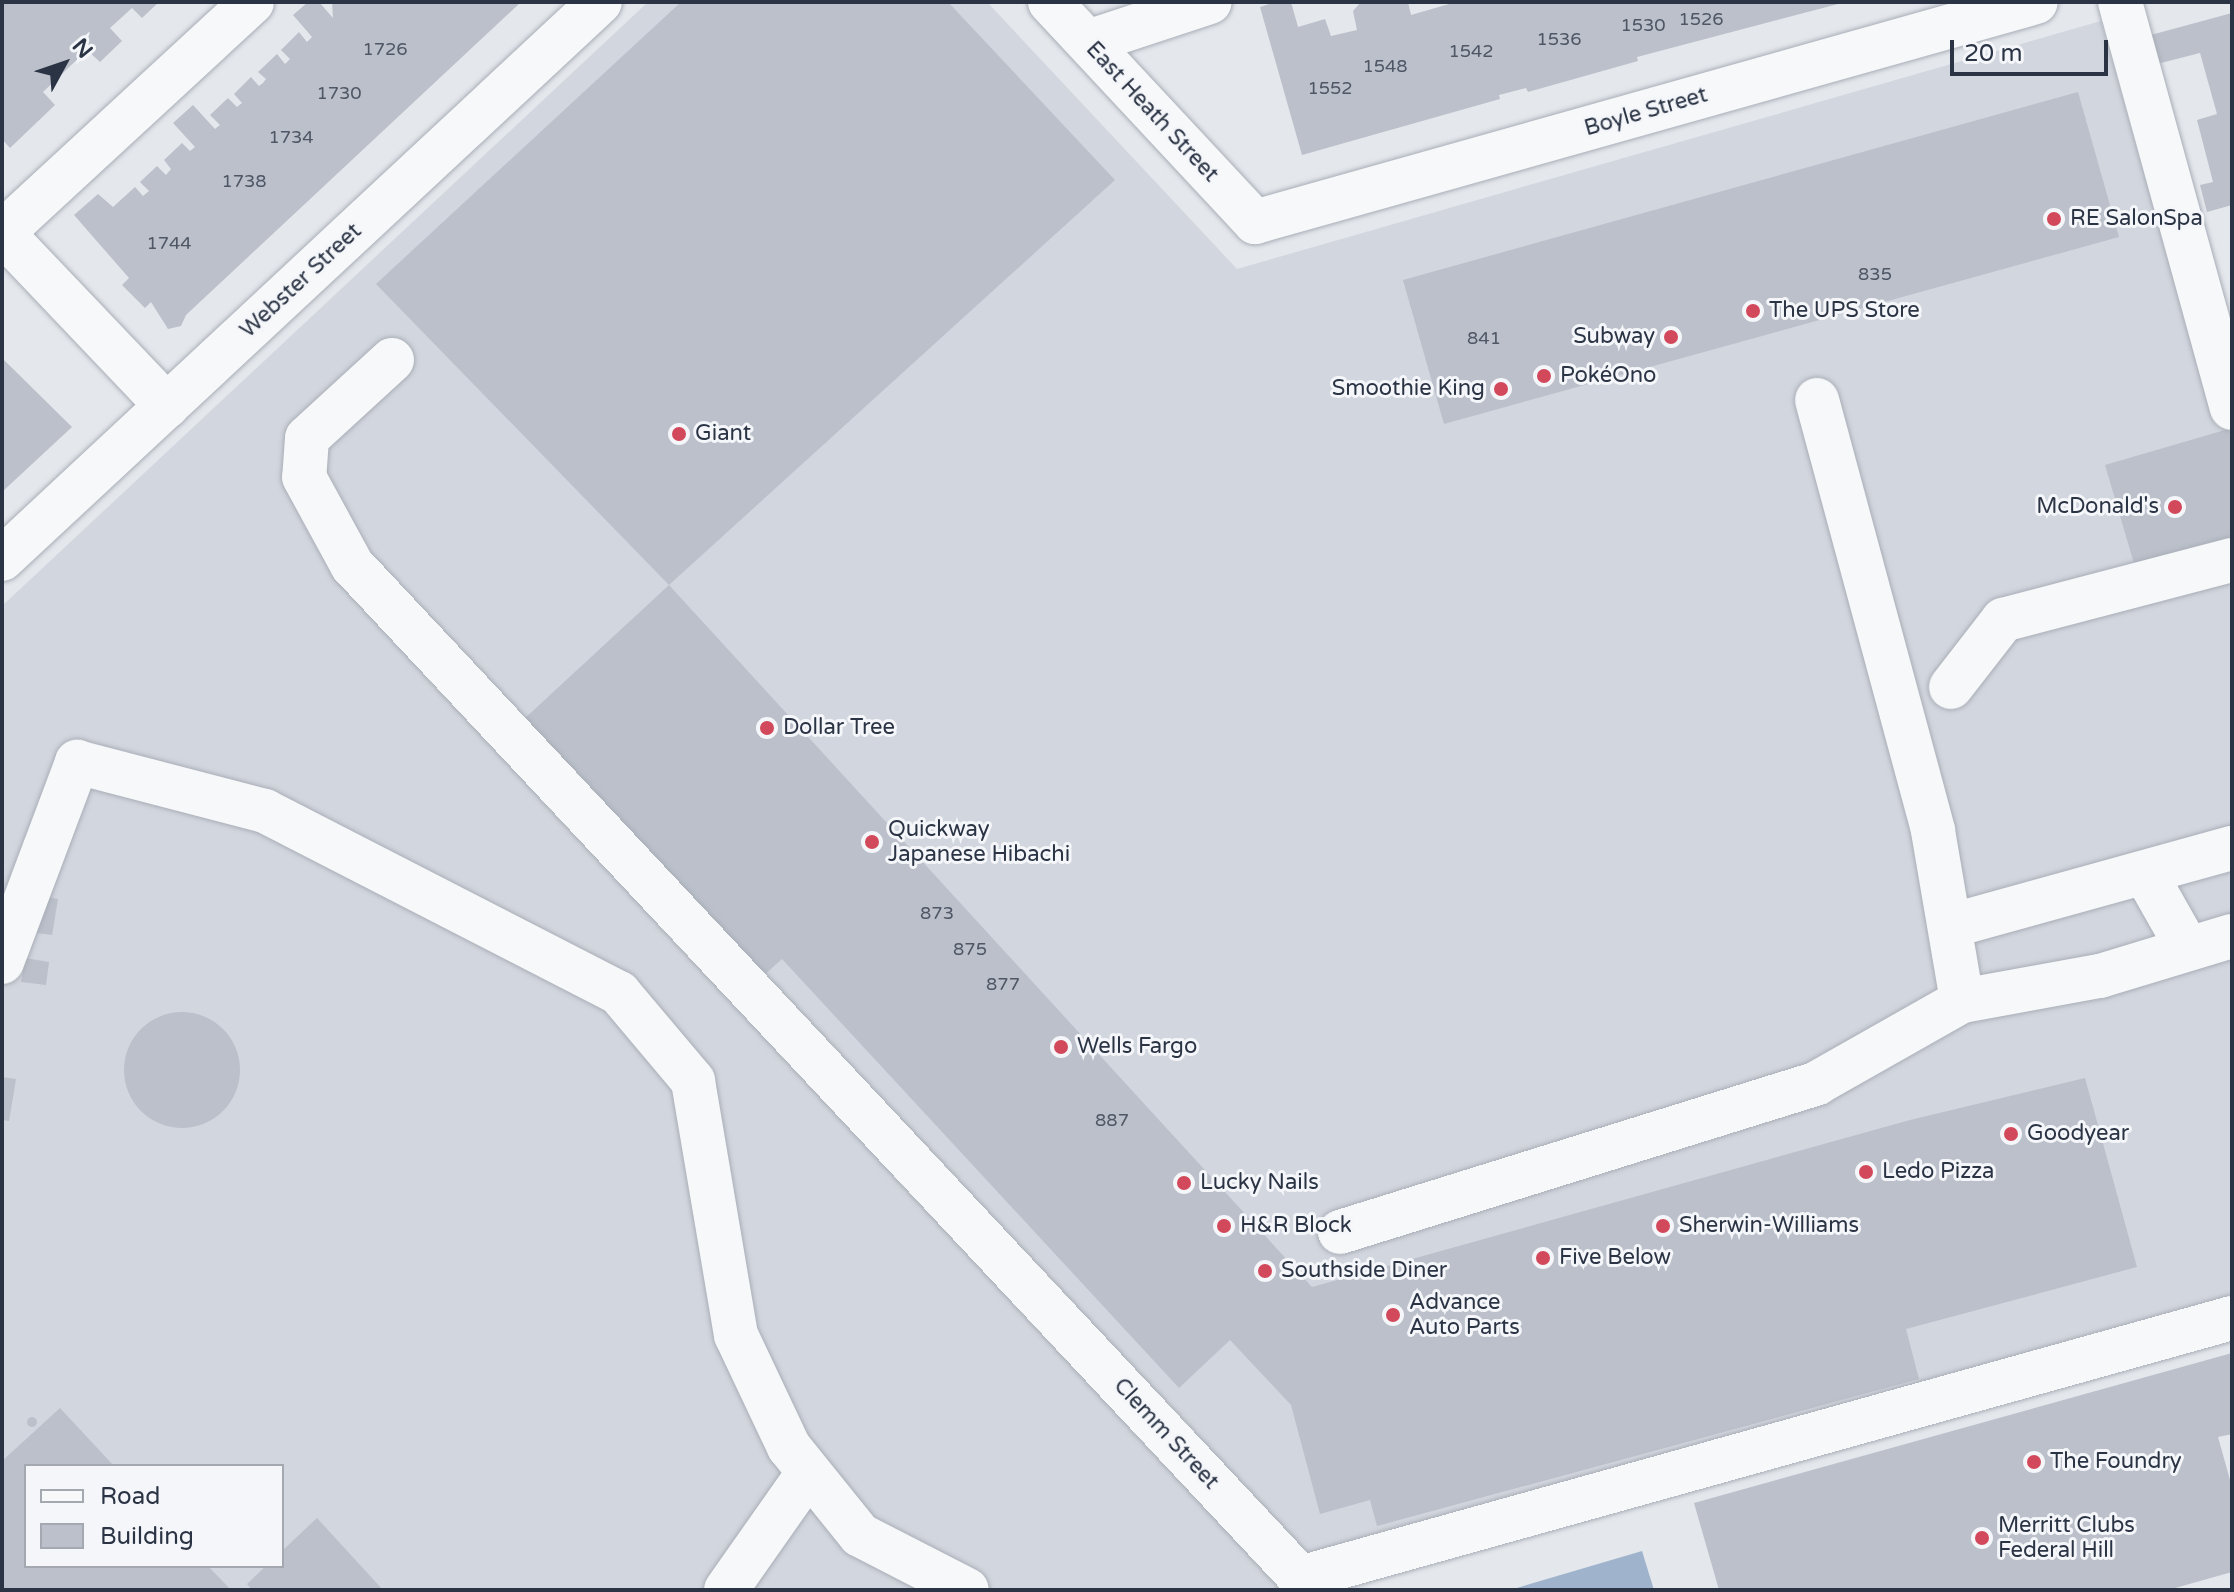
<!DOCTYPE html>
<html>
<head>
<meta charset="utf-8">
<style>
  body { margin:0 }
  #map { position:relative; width:2234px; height:1592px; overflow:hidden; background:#e4e7ec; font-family:"Varela Round",sans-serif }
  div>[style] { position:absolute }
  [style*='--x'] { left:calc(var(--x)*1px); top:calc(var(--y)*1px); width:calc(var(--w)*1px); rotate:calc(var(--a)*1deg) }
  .built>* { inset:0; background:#d2d6de }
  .water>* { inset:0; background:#9fb4cc }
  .building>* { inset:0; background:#bbc0ca }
  .round { border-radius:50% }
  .roads { filter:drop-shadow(0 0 2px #a9aeb7) drop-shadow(0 0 2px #a9aeb7) }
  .minor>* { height:44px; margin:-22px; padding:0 22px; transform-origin:22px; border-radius:22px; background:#f7f8fa }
  .dots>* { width:22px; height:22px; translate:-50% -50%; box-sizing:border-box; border:4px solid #f4f6f9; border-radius:50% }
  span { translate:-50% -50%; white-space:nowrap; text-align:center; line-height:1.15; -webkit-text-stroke:6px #f4f6f9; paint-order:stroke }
  .number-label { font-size:18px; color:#4f5766 }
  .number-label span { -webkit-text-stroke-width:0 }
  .street-label { font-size:22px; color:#2b3445 }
  .poi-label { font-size:22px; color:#2b3445 }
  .left { translate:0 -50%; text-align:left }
  .right { translate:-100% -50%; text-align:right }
  .frame { position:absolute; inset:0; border:4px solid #2b3445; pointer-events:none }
  .legend { position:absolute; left:24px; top:1464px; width:260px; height:104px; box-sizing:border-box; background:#f4f6f9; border:2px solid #a4a8b1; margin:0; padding:10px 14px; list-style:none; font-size:24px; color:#2b3445 }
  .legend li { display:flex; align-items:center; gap:16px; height:40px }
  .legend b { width:40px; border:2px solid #a4a8b1 }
  .north { position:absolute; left:24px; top:24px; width:80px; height:80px; -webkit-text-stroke:6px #f4f6f9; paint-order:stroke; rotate:50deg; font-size:22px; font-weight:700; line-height:32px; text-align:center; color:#2b3445 }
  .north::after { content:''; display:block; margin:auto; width:28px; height:36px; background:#2b3445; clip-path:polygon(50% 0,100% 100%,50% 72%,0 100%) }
  .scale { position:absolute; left:1950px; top:40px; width:158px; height:36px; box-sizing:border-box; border:4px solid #2b3445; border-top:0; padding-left:10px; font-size:24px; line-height:28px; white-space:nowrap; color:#2b3445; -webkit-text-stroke:6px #f4f6f9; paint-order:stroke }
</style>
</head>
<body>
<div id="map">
  <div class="built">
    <div style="clip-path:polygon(evenodd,648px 2px,987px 2px,1237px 269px,2101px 21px,2212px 415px,2232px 410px,2232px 1336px,1330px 1590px,2px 1590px,2px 606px,648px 2px,26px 1466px,282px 1466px,282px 1566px,26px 1566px,26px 1466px)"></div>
  </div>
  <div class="water">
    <div style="clip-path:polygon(1642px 1551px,1654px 1590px,1510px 1590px)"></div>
  </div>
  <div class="building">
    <div style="clip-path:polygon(2px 2px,159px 2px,142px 18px,132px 8px,110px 28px,122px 41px,100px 62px,87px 50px,43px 92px,55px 105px,10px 148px,2px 139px)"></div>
    <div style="clip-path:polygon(308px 2px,319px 2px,333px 18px,332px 2px,521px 2px,186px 315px,181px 326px,168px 329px,151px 302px,145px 308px,122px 285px,129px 278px,74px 215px,98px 194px,113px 207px,135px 187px,143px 196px,149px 191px,140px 182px,157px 166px,166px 175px,171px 169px,164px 160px,182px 143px,190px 151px,195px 147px,173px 123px,193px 105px,215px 129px,220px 125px,210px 115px,228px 98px,237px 107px,242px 103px,234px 94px,251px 77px,259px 86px,263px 83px,266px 79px,258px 72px,277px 54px,285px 64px,290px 59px,281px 50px,299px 32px,307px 42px,312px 37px,293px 15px)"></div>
    <div style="clip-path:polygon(681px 2px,948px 2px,1115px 180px,669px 585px,376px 284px)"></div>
    <div style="clip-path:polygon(1276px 2px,1291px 2px,1298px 27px,1325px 19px,1331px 36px,1357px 30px,1353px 11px,1361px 2px,1408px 2px,1411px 15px,1456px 2px,1842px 3px,1637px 57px,1638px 61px,1528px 92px,1526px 88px,1499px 95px,1500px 99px,1302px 155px,1260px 7px)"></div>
    <div style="clip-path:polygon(2232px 13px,2232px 205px,2207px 212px,2200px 185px,2213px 182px,2197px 120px,2217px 114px,2200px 53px,2145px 67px,2136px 39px)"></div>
    <div style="clip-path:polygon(2078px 92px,2119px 237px,1444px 424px,1403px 280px)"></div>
    <div style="clip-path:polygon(2px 358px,72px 427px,2px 492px)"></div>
    <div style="clip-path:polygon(2232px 428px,2232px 550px,2138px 577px,2105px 465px)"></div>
    <div style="clip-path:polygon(669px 585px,1312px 1287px,1910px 1120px,2085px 1078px,2137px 1267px,1906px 1329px,1919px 1379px,1377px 1526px,1370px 1500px,1320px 1514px,1291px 1405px,1230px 1340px,1179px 1388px,782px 959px,761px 978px,523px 720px)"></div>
    <div style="clip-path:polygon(37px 895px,58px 899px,52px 935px,31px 932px)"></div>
    <div style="clip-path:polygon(25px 958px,49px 962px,46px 985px,21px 982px)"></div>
    <div class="round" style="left:124px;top:1012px;width:116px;height:116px"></div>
    <div style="clip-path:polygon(2px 1077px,16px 1079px,9px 1121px,2px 1120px)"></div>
    <div style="clip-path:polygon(2232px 1353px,2232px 1434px,2218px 1437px,2232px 1487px,2232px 1572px,2168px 1590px,1719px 1590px,1694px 1503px)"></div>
    <div style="clip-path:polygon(60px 1408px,114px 1466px,26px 1466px,26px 1566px,208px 1566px,231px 1590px,2px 1590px,2px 1461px)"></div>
    <div class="round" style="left:27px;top:1417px;width:10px;height:10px"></div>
    <div style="clip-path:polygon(317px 1518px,383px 1590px,252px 1590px,247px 1584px,266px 1566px,282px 1566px,282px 1551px)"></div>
  </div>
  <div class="roads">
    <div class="minor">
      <div style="--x:1050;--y:2;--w:301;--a:47"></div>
      <div style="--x:1255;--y:222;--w:811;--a:-15.73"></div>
      <div style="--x:2120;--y:2;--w:421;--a:74.6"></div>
      <div style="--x:1088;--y:42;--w:128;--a:-18.2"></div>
      <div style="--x:392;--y:360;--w:115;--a:137.5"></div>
      <div style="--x:307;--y:438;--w:39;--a:94"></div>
      <div style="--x:304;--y:477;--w:100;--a:61.4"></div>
      <div style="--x:352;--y:565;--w:1404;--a:46.88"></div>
      <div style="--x:1817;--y:400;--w:446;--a:74.9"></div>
      <div style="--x:1933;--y:831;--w:172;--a:80.3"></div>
      <div style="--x:167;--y:406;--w:239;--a:-133.6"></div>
      <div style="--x:2;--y:233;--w:340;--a:-42.7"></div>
      <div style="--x:2;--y:559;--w:817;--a:-42.97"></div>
      <div style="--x:1951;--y:687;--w:85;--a:-52.2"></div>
      <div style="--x:2003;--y:620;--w:237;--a:-14.7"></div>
      <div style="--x:2145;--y:873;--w:87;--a:60.5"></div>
      <div style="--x:1950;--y:926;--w:293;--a:-15.5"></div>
      <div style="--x:2;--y:962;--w:214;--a:-69.4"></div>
      <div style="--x:77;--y:762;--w:194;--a:14.6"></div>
      <div style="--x:265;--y:811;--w:398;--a:27.2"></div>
      <div style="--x:619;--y:993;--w:115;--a:49.9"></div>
      <div style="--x:693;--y:1081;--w:258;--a:80.4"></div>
      <div style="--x:736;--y:1335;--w:124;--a:64.7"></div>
      <div style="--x:789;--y:1447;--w:113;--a:51.1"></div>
      <div style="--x:860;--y:1535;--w:120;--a:27.2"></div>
      <div style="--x:1340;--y:1232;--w:500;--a:-17.3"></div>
      <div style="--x:1817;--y:1083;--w:167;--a:-29.5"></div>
      <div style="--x:1962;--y:1001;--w:140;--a:-10.3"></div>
      <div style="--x:2100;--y:976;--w:138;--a:-16.9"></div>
      <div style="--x:1300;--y:1578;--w:968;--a:-15.59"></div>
      <div style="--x:726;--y:1590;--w:144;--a:-54.9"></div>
    </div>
  </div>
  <div class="dots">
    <div style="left:2054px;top:219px;background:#d1495b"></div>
    <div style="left:1753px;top:311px;background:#d1495b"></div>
    <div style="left:1671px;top:337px;background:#d1495b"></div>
    <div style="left:1544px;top:376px;background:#d1495b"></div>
    <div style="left:1501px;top:389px;background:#d1495b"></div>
    <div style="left:679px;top:434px;background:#d1495b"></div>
    <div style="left:2175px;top:507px;background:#d1495b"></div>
    <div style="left:767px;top:728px;background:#d1495b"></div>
    <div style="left:872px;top:842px;background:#d1495b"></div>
    <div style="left:1061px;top:1047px;background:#d1495b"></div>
    <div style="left:2011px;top:1134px;background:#d1495b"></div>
    <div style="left:1866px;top:1172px;background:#d1495b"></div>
    <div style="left:1184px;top:1183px;background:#d1495b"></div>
    <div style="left:1224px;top:1226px;background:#d1495b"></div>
    <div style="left:1663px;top:1226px;background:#d1495b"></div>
    <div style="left:1543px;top:1258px;background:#d1495b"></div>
    <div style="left:1265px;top:1271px;background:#d1495b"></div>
    <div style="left:1393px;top:1315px;background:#d1495b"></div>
    <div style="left:2034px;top:1462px;background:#d1495b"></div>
    <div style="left:1982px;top:1538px;background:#d1495b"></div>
  </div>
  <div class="number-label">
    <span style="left:1701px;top:19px">1526</span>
    <span style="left:1643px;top:25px">1530</span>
    <span style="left:1559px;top:39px">1536</span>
    <span style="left:385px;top:49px">1726</span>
    <span style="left:1471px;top:51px">1542</span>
    <span style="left:1385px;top:66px">1548</span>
    <span style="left:1330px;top:88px">1552</span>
    <span style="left:339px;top:93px">1730</span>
    <span style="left:291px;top:137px">1734</span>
    <span style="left:244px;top:181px">1738</span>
    <span style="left:169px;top:243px">1744</span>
    <span style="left:1875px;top:274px">835</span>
    <span style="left:1484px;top:338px">841</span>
    <span style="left:937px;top:913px">873</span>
    <span style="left:970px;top:949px">875</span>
    <span style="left:1003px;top:984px">877</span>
    <span style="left:1112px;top:1120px">887</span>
  </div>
  <div class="street-label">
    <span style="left:1152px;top:112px;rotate:47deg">East Heath Street</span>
    <span style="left:1646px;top:112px;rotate:-16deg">Boyle Street</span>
    <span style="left:301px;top:281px;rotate:-43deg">Webster Street</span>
    <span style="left:1166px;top:1434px;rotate:47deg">Clemm Street</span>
  </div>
  <div class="poi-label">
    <span class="left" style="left:2070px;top:219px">RE SalonSpa</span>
    <span class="left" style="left:1769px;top:311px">The UPS Store</span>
    <span class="right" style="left:1655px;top:337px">Subway</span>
    <span class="left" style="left:1560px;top:376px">PokéOno</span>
    <span class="right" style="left:1485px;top:389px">Smoothie King</span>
    <span class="left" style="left:695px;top:434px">Giant</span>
    <span class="right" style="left:2159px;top:507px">McDonald's</span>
    <span class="left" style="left:783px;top:728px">Dollar Tree</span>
    <span class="left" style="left:888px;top:842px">Quickway<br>Japanese Hibachi</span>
    <span class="left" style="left:1077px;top:1047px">Wells Fargo</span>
    <span class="left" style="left:2027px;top:1134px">Goodyear</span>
    <span class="left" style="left:1882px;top:1172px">Ledo Pizza</span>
    <span class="left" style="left:1200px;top:1183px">Lucky Nails</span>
    <span class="left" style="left:1240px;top:1226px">H&amp;R Block</span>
    <span class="left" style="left:1679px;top:1226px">Sherwin-Williams</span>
    <span class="left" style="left:1559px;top:1258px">Five Below</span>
    <span class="left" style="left:1281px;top:1271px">Southside Diner</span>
    <span class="left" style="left:1409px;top:1315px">Advance<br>Auto Parts</span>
    <span class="left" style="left:2050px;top:1462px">The Foundry</span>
    <span class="left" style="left:1998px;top:1538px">Merritt Clubs<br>Federal Hill</span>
  </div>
  <div class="frame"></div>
  <ul class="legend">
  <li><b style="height:10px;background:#f7f8fa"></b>Road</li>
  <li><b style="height:22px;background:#bbc0ca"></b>Building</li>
  </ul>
  <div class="north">N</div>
  <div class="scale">20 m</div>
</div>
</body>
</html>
